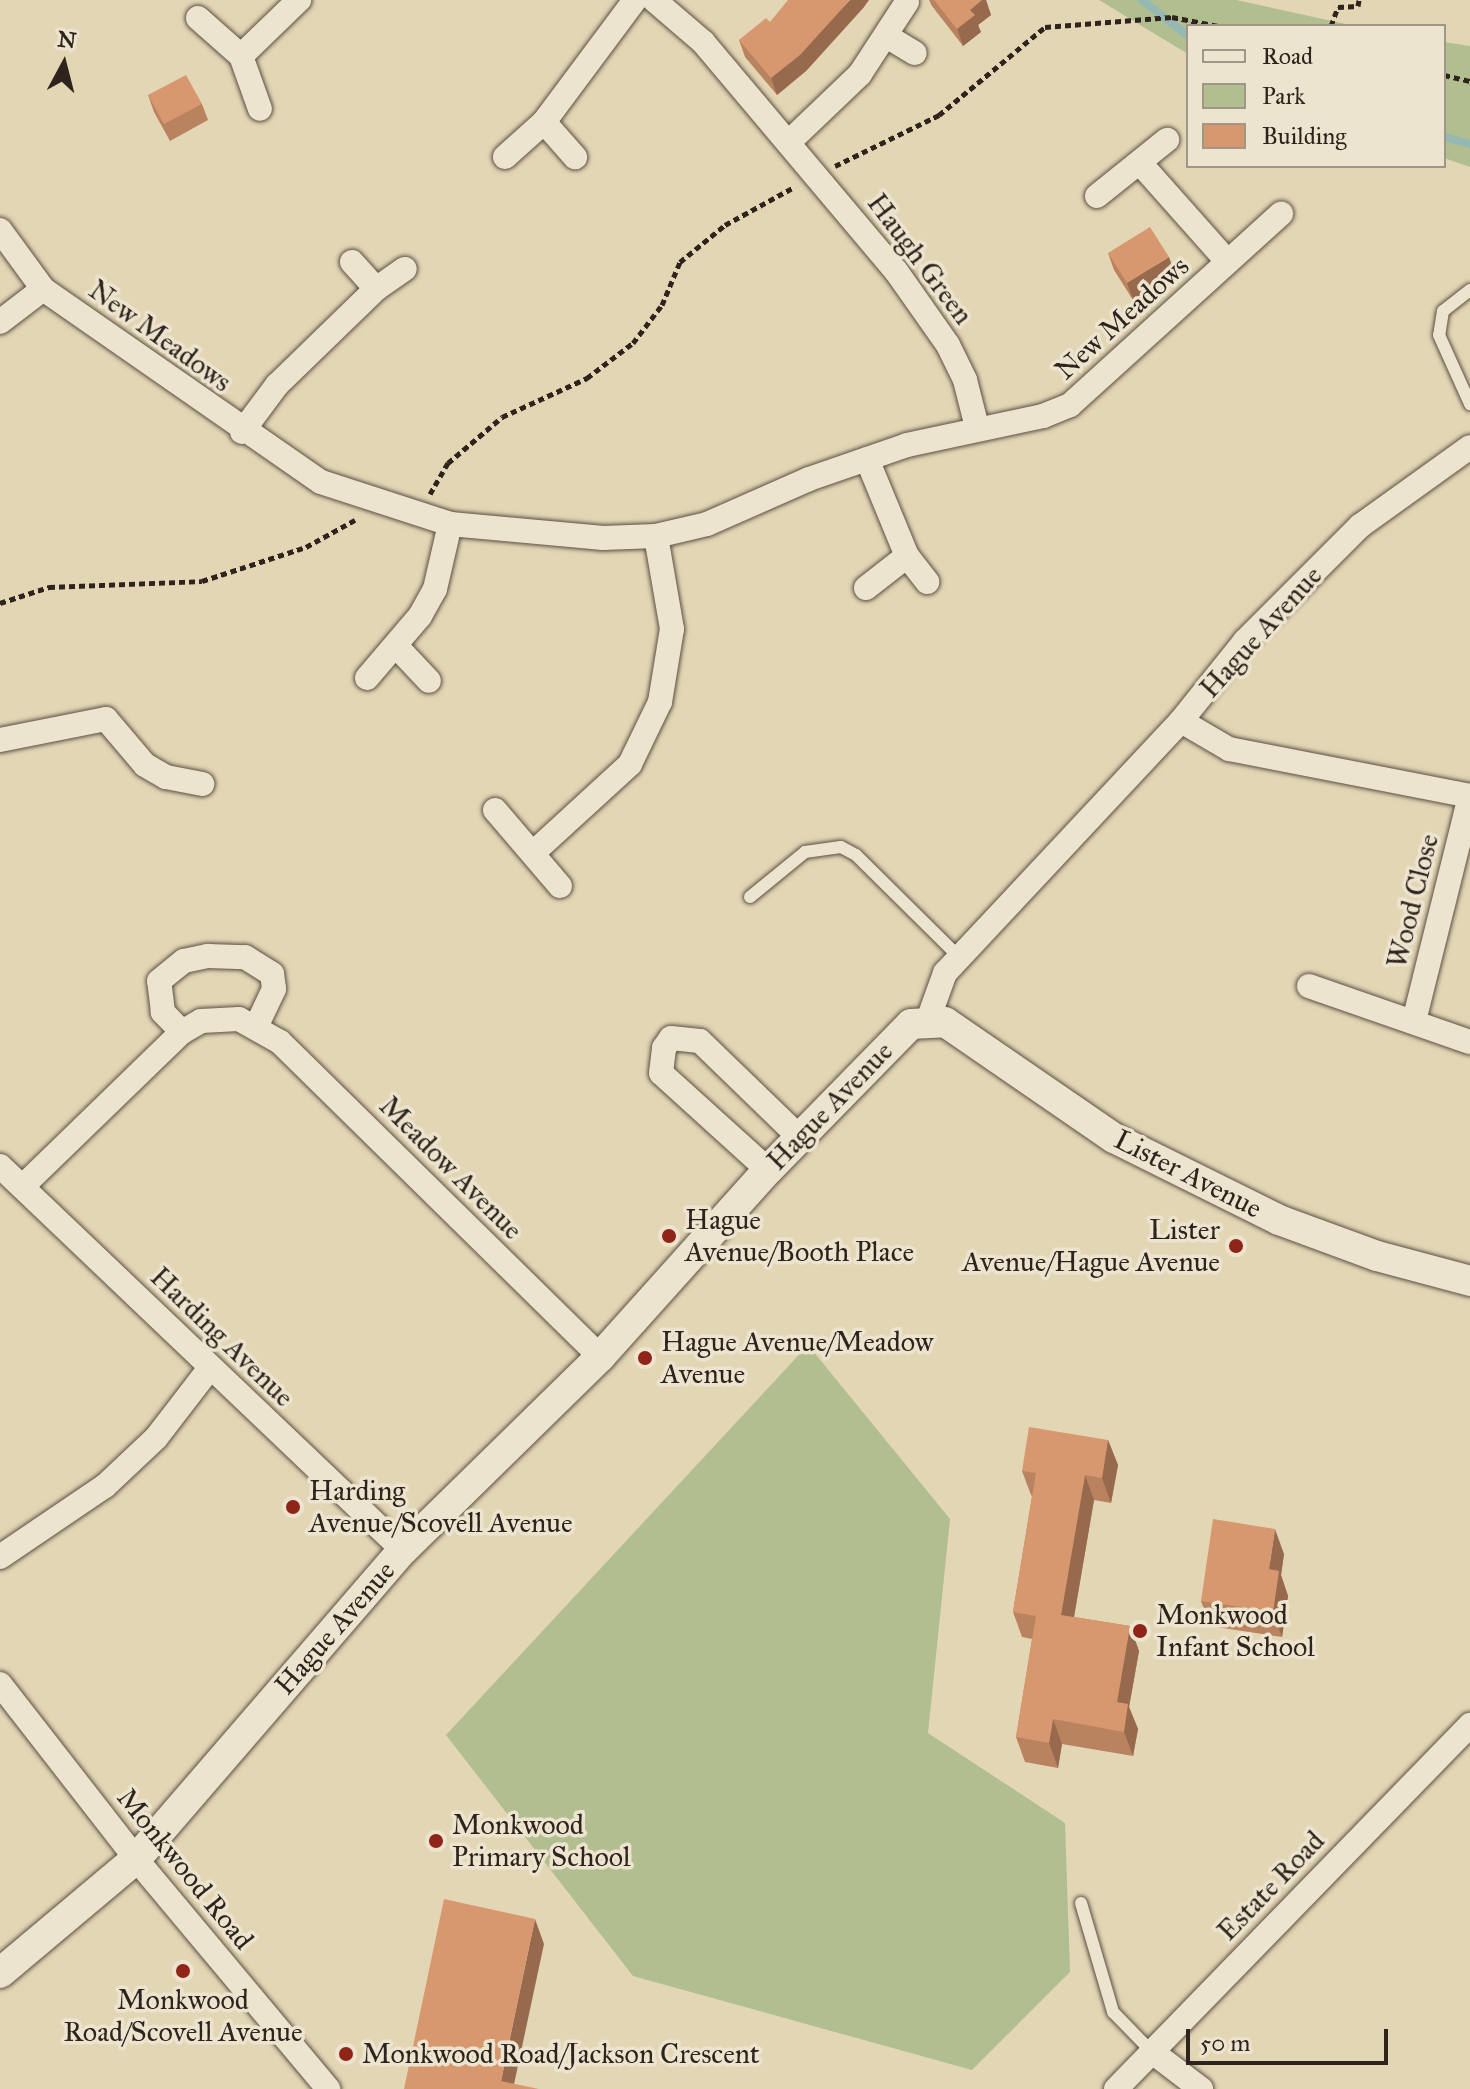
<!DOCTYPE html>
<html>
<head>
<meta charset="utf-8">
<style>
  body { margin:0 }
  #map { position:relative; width:1470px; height:2089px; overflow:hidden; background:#e3d6b5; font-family:"IM FELL Great Primer",serif }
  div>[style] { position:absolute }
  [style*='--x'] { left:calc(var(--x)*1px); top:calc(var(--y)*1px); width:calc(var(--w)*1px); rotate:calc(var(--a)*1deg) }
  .green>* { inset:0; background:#b0be90 }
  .stream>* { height:8px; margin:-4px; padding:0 4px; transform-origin:4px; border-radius:4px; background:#96b8b3 }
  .path>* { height:5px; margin-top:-2.5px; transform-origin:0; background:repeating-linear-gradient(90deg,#2f241d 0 6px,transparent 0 10px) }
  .roads { filter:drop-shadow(0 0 2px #5c5043) drop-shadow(0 0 2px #5c5043) }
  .service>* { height:12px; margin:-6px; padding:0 6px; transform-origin:6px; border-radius:6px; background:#ede4cf }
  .minor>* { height:24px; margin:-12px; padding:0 12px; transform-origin:12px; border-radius:12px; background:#ede4cf }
  .tertiary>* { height:30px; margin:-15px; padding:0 15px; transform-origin:15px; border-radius:15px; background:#ede4cf }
  .wall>* { inset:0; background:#ba835f }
  .shaded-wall>* { inset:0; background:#976a4e }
  .building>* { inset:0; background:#d8986f }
  .dots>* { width:22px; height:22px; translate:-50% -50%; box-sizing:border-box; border:4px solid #ede4cf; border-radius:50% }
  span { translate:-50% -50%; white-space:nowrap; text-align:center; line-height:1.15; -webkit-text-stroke:7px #ede4cf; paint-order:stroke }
  .street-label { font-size:28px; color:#2f241d }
  .poi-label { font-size:28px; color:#2f241d }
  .left { translate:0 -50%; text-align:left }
  .right { translate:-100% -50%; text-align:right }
  .legend { position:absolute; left:1186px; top:24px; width:260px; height:144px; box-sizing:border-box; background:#ede4cf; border:2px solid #a19788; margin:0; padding:10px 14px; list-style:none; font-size:24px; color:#2f241d }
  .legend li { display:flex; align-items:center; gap:16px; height:40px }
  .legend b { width:40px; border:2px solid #a19788 }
  .north { position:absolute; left:24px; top:24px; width:80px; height:80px; -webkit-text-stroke:6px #ede4cf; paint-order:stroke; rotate:7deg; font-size:22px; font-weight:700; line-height:32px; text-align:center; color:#2f241d }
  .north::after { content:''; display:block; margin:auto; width:28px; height:36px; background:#2f241d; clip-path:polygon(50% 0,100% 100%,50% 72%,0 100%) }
  .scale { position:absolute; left:1186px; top:2029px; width:202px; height:36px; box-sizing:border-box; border:4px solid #2f241d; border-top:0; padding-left:10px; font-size:24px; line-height:28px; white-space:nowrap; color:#2f241d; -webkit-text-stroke:6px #ede4cf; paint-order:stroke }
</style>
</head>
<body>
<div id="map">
  <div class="green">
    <div style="clip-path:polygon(1099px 0,1236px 0,1355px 26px,1188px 26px,1188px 54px)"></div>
    <div style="clip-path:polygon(1444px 42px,1470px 46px,1470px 167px,1444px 158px)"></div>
    <div style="clip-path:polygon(808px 1345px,950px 1519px,928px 1733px,1065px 1823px,1070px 1972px,972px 2070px,633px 1976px,446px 1735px)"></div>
  </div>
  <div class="stream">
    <div style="--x:1142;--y:0;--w:58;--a:38"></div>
    <div style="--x:1444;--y:137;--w:27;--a:15"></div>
  </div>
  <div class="path">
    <div style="--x:1331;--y:26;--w:20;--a:-70"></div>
    <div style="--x:1338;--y:7;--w:20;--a:-3"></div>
    <div style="--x:1358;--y:6;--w:6;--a:-81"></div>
    <div style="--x:1444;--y:75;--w:27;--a:13"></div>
    <div style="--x:835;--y:166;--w:116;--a:-26.1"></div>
    <div style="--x:939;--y:115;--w:138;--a:-39.7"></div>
    <div style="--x:1045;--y:27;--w:127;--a:-4.5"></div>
    <div style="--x:1172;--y:17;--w:47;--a:11.1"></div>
    <div style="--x:430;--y:494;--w:36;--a:-60"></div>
    <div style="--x:448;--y:463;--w:71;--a:-40.4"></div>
    <div style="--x:502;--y:417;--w:94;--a:-24.6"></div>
    <div style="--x:587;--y:378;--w:58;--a:-37.3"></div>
    <div style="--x:633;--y:343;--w:48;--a:-52.7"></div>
    <div style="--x:662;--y:305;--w:47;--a:-67.3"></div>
    <div style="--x:680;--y:262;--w:58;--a:-39.4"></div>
    <div style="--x:725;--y:225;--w:79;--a:-28.8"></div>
    <div style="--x:0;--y:603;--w:52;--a:-18.1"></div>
    <div style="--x:49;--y:587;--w:153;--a:-2.2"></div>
    <div style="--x:202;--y:581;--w:109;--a:-18.1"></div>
    <div style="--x:306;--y:547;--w:56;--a:-28.9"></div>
  </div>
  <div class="roads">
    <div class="service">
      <div style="--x:1470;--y:290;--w:34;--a:142"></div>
      <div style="--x:1443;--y:311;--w:24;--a:99"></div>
      <div style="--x:1439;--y:335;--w:76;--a:65.8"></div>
      <div style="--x:750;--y:897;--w:71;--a:-39.3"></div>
      <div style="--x:805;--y:852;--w:36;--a:-8"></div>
      <div style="--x:841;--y:847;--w:17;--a:28"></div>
      <div style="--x:856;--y:855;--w:145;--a:44.7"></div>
      <div style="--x:1081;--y:1903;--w:114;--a:73.6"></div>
      <div style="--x:1113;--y:2012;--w:54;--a:45.7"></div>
    </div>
    <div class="minor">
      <div style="--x:654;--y:0;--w:65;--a:40.6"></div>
      <div style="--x:703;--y:42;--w:299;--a:49.9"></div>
      <div style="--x:896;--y:271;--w:90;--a:54.9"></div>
      <div style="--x:948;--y:345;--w:39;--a:64"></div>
      <div style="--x:965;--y:380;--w:49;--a:75.7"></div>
      <div style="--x:198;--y:18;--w:57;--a:41.5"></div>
      <div style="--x:241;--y:56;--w:56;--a:70.3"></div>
      <div style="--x:888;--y:37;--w:31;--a:31"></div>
      <div style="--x:241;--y:56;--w:81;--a:-44"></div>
      <div style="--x:544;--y:122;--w:47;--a:48.5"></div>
      <div style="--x:790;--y:141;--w:97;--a:-43.7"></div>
      <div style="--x:860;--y:74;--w:86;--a:-56.9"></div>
      <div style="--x:505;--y:157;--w:52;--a:-41.9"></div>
      <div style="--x:544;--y:122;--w:152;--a:-53.3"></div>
      <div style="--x:1140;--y:163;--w:132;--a:48.4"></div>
      <div style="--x:1097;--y:196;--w:90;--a:-38.7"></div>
      <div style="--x:0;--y:230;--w:73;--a:53.9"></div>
      <div style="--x:43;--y:289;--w:338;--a:34.8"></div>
      <div style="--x:321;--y:482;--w:136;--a:18"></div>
      <div style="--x:450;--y:524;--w:154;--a:5.2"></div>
      <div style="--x:603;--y:538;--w:53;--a:-2.2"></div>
      <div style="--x:656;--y:536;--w:52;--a:-13.2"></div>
      <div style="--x:707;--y:524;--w:111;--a:-23.8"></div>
      <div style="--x:809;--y:479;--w:104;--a:-19.1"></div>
      <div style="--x:907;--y:445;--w:139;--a:-12"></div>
      <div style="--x:1043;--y:416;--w:29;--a:-22"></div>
      <div style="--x:1070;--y:405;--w:285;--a:-42.2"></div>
      <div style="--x:352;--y:262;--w:36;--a:48"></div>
      <div style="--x:0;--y:322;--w:54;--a:-37.5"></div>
      <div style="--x:242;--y:432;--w:59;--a:-53.3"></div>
      <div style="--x:277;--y:385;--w:138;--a:-44.1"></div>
      <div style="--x:376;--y:289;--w:35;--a:-35"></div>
      <div style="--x:867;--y:459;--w:105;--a:67.6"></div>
      <div style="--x:907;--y:556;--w:33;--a:52"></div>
      <div style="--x:866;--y:588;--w:52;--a:-38"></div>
      <div style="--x:398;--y:648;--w:45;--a:46.8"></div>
      <div style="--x:367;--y:678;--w:82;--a:-49.5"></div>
      <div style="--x:420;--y:616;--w:31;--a:-61"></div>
      <div style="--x:435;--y:589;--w:67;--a:-77"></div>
      <div style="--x:1181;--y:721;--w:56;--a:30.3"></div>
      <div style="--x:1229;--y:749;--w:246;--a:11"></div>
      <div style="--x:0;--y:740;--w:108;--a:-11.2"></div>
      <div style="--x:106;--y:719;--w:60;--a:49.7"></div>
      <div style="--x:145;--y:765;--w:24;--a:30"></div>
      <div style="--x:166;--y:777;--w:37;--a:11"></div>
      <div style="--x:495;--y:810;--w:100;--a:49.5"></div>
      <div style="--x:533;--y:853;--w:132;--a:-42.5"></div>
      <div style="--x:630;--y:764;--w:69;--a:-64.2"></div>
      <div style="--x:660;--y:702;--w:74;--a:-80.7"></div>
      <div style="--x:672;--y:629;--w:94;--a:-99.8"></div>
      <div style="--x:1309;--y:986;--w:170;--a:19.2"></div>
      <div style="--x:928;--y:1020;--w:50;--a:-70.1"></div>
      <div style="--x:945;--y:973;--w:345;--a:-46.9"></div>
      <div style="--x:1181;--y:721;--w:102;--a:-51.3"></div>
      <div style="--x:1245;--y:641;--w:163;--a:-45"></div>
      <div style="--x:1360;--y:526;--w:135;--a:-35.7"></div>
      <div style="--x:1414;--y:1021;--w:232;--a:-76"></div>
      <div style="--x:182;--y:1032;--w:28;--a:-134"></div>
      <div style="--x:163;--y:1012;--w:31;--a:-97"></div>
      <div style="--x:159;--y:981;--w:32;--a:-39"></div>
      <div style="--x:184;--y:961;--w:25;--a:-12"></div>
      <div style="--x:208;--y:956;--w:37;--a:2"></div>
      <div style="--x:245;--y:957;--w:32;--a:32"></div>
      <div style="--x:272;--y:974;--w:15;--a:82"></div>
      <div style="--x:274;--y:989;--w:42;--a:115.3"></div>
      <div style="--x:0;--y:1166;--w:557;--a:43.62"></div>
      <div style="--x:768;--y:1170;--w:144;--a:-137.8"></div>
      <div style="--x:661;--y:1073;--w:25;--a:-83"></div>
      <div style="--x:664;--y:1048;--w:12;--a:-55"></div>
      <div style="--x:671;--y:1038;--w:29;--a:6"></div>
      <div style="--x:700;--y:1041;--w:139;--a:44.1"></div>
      <div style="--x:23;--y:1186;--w:221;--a:-44.1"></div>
      <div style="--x:182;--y:1032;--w:22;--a:-30"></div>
      <div style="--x:201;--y:1021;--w:38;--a:-3"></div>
      <div style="--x:239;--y:1019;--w:47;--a:29.3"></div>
      <div style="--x:280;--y:1042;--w:449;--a:44.5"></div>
      <div style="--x:0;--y:1557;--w:127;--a:-34.1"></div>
      <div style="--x:105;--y:1486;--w:70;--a:-43.3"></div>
      <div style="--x:156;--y:1438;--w:88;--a:-52.4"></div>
      <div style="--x:0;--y:1684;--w:222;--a:52.1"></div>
      <div style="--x:136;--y:1859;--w:300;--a:50.1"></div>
      <div style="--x:1151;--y:2051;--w:63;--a:37.2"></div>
      <div style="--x:1116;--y:2089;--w:508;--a:-45.8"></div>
    </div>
    <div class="tertiary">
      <div style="--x:0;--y:1973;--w:177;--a:-40"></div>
      <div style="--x:136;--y:1859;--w:408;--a:-49.2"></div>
      <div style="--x:403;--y:1550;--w:276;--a:-44.4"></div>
      <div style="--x:600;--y:1357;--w:251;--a:-48.1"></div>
      <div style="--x:768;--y:1170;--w:204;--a:-45.6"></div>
      <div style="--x:911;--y:1024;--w:34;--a:-3"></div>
      <div style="--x:945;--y:1022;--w:205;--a:34.5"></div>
      <div style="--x:1114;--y:1138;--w:184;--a:26.4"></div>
      <div style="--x:1279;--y:1220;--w:104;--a:20.2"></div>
      <div style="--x:1377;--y:1256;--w:96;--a:15"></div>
    </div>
  </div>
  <div class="wall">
    <div style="clip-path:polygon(929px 0,986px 0,991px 15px,978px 25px,981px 32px,963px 46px,932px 6px)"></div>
    <div style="clip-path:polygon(864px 7px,806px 71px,777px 95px,745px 57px,739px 40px,770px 22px)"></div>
    <div style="clip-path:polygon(148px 95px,202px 104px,208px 120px,170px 141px,154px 112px)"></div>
    <div style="clip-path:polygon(1108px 253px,1175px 274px,1133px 300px,1114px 270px)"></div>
    <div style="clip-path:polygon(1108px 1440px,1118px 1465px,1111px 1503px,1094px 1500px,1074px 1617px,1130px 1626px,1139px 1651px,1129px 1707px,1138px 1729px,1133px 1756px,1062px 1744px,1058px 1768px,1025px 1762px,1016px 1737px,1032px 1639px,1022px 1637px,1013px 1612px,1032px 1496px,1031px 1495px,1022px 1471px)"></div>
    <div style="clip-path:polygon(1284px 1554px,1281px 1575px,1288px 1596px,1282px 1637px,1210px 1626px,1201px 1601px)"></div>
  </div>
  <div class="shaded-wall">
    <div style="clip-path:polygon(850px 0,869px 0,864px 7px,806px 71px,777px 95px,771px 78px)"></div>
    <div style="clip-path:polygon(982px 0,986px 0,991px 15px,978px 25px,981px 32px,963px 46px,957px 29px,970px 10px)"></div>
    <div style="clip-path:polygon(1169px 257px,1175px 274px,1133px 300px,1127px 283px)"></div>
    <div style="clip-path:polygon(1108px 1440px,1118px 1465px,1111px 1503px,1102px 1478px)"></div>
    <div style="clip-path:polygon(1085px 1475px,1094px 1500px,1070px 1640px,1061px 1615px)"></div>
    <div style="clip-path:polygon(1275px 1529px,1284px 1554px,1281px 1575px,1288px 1596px,1282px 1637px,1273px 1612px,1269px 1569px)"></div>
    <div style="clip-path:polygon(1130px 1626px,1139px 1651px,1129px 1707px,1138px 1729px,1133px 1756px,1124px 1732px,1117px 1702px)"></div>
    <div style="clip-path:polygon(1053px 1719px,1062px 1744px,1058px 1768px,1049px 1743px)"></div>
    <div style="clip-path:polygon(535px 1919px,544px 1944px,513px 2089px,501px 2081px)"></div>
  </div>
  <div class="building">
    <div style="clip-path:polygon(788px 0,850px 0,800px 55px,771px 78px,739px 40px,766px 18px,770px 22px)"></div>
    <div style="clip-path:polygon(934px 0,982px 0,970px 10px,975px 15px,957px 29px)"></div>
    <div style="clip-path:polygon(186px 75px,202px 104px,164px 124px,148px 95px)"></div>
    <div style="clip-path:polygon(1150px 227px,1169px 257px,1127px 283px,1108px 253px)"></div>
    <div style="clip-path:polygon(1029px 1427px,1108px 1440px,1102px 1478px,1085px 1475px,1061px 1615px,1130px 1626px,1117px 1702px,1128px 1704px,1124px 1732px,1053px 1719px,1049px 1743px,1016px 1737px,1036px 1616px,1013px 1612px,1036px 1473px,1022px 1471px)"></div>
    <div style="clip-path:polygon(1213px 1519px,1275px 1529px,1269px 1569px,1279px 1571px,1273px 1612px,1201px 1601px)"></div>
    <div style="clip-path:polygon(444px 1899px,535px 1919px,501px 2081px,539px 2089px,404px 2089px)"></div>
  </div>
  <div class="dots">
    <div style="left:669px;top:1236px;background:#8f2418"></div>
    <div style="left:1236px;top:1246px;background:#8f2418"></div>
    <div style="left:645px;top:1358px;background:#8f2418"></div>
    <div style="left:293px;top:1507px;background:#8f2418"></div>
    <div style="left:1140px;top:1631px;background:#8f2418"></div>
    <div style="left:436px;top:1841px;background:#8f2418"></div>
    <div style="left:183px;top:1971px;background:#8f2418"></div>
    <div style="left:346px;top:2054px;background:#8f2418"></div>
  </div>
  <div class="street-label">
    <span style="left:920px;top:259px;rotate:53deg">Haugh Green</span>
    <span style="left:1122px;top:318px;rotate:-42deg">New Meadows</span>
    <span style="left:160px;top:336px;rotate:36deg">New Meadows</span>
    <span style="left:1261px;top:632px;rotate:-48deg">Hague Avenue</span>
    <span style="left:1413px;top:901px;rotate:-76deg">Wood Close</span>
    <span style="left:830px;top:1106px;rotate:-46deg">Hague Avenue</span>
    <span style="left:451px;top:1168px;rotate:45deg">Meadow Avenue</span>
    <span style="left:1188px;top:1174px;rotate:27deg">Lister Avenue</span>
    <span style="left:222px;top:1337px;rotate:44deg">Harding Avenue</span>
    <span style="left:335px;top:1628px;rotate:-49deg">Hague Avenue</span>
    <span style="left:185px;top:1869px;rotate:51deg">Monkwood Road</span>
    <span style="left:1271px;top:1886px;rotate:-46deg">Estate Road</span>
  </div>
  <div class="poi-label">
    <span class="left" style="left:685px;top:1236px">Hague<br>Avenue/Booth Place</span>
    <span class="right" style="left:1220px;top:1246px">Lister<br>Avenue/Hague Avenue</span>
    <span class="left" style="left:661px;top:1358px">Hague Avenue/Meadow<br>Avenue</span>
    <span class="left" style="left:309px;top:1507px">Harding<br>Avenue/Scovell Avenue</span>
    <span class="left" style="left:1156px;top:1631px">Monkwood<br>Infant School</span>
    <span class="left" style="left:452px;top:1841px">Monkwood<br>Primary School</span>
    <span style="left:183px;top:2016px">Monkwood<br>Road/Scovell Avenue</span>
    <span class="left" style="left:362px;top:2054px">Monkwood Road/Jackson Crescent</span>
  </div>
  <ul class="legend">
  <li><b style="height:10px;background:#ede4cf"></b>Road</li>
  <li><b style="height:22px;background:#b0be90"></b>Park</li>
  <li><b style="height:22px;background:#d8986f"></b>Building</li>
  </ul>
  <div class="north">N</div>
  <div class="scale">50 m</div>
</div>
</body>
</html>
